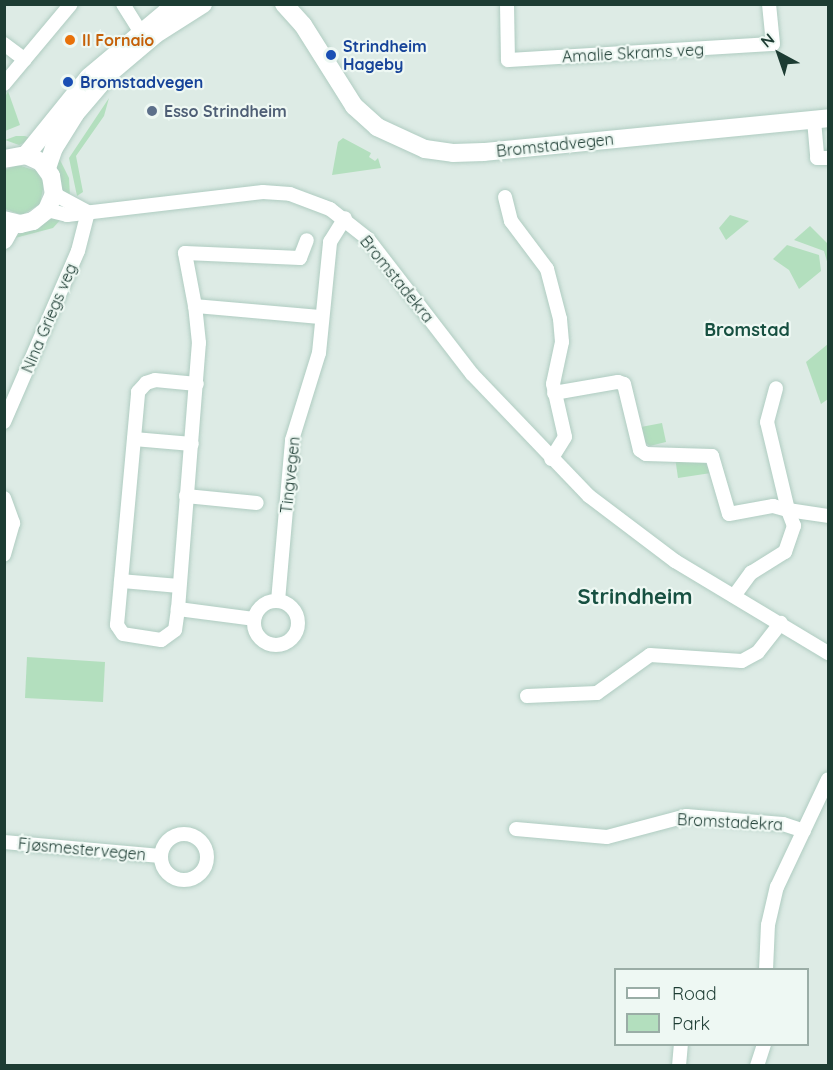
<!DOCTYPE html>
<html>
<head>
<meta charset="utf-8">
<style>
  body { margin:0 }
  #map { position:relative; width:833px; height:1070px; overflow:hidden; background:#ddebe5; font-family:Quicksand,sans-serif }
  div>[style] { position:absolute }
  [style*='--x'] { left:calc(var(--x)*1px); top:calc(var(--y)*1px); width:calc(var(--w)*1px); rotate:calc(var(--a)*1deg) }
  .green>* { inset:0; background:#b3dfbe }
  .roads { filter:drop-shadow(0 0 2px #afccc1) drop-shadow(0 0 2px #afccc1) }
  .street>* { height:14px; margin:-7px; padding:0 7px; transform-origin:7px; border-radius:7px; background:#fff }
  .street>.ring { margin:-7px; padding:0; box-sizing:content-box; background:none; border:14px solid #fff; border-radius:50% }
  .secondary>* { height:18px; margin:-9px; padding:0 9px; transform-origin:9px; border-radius:9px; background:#fff }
  .dots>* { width:16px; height:16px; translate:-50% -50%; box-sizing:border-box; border:3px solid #eef8f3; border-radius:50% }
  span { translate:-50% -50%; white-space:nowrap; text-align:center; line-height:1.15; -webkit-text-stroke:4.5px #eef8f3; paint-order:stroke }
  .food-label { font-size:16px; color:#c56008; font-weight:700 }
  .left { translate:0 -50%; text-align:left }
  .transit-label { font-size:16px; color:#164399; font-weight:700 }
  .street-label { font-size:16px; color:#1d3c33 }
  .service-label { font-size:16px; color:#4e5e75; font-weight:700 }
  .neighbourhood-label { font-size:18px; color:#175041; font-weight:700 }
  .district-label { font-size:22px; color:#175041; font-weight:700 }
  .frame { position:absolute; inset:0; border:6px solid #1d3c33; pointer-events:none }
  .legend { position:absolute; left:614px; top:968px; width:195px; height:78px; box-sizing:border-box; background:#eef8f3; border:2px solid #9aada6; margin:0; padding:8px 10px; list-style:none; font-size:18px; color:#1d3c33 }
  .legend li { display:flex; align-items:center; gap:12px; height:30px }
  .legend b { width:30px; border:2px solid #9aada6 }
  .north { position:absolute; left:749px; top:24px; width:60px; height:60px; -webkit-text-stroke:4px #eef8f3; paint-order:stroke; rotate:320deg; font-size:16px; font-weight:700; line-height:24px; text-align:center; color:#1d3c33 }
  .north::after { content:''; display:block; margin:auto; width:21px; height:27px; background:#1d3c33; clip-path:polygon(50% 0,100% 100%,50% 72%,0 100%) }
</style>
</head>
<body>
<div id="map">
  <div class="green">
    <div style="clip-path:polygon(8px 91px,20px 125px,5px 131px,5px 97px)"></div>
    <div style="clip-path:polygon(109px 98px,104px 116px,76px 156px,83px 192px,77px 196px,69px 158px)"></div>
    <div style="clip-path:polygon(16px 136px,25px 136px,33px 139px,19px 145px,5px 140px)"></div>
    <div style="clip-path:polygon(343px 138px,371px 153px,369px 157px,375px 161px,378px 158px,381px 168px,332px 175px,338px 142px)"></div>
    <div style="clip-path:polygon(59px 158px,69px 178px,70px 197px,63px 194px,54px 171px)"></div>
    <div style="clip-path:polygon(18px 165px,37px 171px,44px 184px,40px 204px,22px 215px,5px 209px,4px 170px)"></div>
    <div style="clip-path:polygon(730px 215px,749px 221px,726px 240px,719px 228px)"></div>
    <div style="clip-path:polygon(49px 218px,62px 218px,53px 228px,11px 239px)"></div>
    <div style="clip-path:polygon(810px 226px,828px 244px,828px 265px,824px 251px,794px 240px)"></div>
    <div style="clip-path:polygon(787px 245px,819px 255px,821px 271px,799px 289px,789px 270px,773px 259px)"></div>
    <div style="clip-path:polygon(828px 344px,828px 399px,821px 404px,806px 362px)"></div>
    <div style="clip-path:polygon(662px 423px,666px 442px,650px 446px,644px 442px,641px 427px)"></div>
    <div style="clip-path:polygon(675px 457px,704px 459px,711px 473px,678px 478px)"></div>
    <div style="clip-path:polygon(27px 657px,105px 662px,103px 702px,25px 698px)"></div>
  </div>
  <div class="roads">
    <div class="street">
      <div style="--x:123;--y:4;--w:32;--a:58"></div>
      <div style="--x:507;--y:4;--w:56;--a:89"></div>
      <div style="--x:508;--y:60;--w:265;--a:-3.5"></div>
      <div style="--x:773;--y:44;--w:40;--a:-95.7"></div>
      <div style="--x:4;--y:44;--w:26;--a:37"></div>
      <div style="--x:4;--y:84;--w:104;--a:-50.1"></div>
      <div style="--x:814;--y:120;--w:38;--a:85"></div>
      <div style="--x:817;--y:158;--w:11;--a:0"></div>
      <div style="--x:54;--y:194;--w:38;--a:28"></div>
      <div style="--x:505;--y:197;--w:25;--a:76"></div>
      <div style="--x:511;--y:221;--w:60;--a:53.1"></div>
      <div style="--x:547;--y:269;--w:52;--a:75.4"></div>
      <div style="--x:560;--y:319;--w:23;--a:85"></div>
      <div style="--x:562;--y:342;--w:43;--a:102.1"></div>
      <div style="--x:553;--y:384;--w:54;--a:77.2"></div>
      <div style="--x:565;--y:437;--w:26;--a:122"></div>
      <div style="--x:47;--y:210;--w:21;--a:14"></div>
      <div style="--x:67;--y:215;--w:197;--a:-6.7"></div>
      <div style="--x:263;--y:192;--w:27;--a:4"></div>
      <div style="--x:290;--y:194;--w:43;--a:20.6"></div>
      <div style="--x:330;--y:209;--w:48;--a:38.3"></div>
      <div style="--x:368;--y:239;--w:170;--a:52.4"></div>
      <div style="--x:472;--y:374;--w:169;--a:46.2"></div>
      <div style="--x:589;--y:496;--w:108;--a:37.1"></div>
      <div style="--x:675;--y:561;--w:179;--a:31"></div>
      <div style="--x:195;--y:306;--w:54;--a:-100.7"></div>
      <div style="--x:185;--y:253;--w:115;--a:2.5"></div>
      <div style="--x:300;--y:258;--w:19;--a:-69"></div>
      <div style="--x:554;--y:393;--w:65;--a:-9.8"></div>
      <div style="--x:618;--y:382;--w:6;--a:18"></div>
      <div style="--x:624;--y:384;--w:68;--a:76.4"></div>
      <div style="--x:640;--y:450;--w:7;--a:34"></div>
      <div style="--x:646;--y:454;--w:66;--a:1.7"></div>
      <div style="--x:712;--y:456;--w:60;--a:73.7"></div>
      <div style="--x:729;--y:514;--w:45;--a:-10.3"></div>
      <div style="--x:773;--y:506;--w:16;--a:15"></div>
      <div style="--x:788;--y:510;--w:90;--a:-103.4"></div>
      <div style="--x:767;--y:422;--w:35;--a:-75"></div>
      <div style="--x:4;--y:422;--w:186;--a:-66.6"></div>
      <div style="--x:78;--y:251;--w:40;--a:-75.6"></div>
      <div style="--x:134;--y:439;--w:58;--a:4.9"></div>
      <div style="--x:186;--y:496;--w:71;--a:5.6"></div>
      <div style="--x:4;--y:498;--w:27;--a:70"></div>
      <div style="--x:13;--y:523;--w:33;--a:106"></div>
      <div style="--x:788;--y:510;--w:40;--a:8.5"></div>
      <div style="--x:121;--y:581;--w:57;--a:5"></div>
      <div style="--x:734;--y:596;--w:29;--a:-54"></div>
      <div style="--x:751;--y:573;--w:40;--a:-32"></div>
      <div style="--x:785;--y:552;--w:28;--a:-71"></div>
      <div style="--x:794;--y:526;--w:17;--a:-111"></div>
      <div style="--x:278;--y:601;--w:162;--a:-85"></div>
      <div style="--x:292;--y:440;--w:91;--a:-72.8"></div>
      <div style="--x:319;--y:353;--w:112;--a:-84.3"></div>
      <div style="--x:330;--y:242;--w:28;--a:-58"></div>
      <div class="ring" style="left:254px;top:601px;width:30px;height:30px"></div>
      <div style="--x:178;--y:609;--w:21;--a:98"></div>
      <div style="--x:175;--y:630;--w:17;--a:144"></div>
      <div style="--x:161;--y:640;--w:38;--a:-171"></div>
      <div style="--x:123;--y:634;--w:11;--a:-124"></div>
      <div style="--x:117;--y:625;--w:234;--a:-84.8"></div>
      <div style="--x:138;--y:392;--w:12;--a:-48"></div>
      <div style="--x:146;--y:383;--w:9;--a:-18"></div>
      <div style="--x:155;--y:380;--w:42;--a:5.4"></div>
      <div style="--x:254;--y:619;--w:77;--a:-172.5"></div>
      <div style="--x:178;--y:609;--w:267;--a:-85.5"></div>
      <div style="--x:199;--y:343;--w:37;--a:-96"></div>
      <div style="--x:195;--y:306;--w:127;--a:5"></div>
      <div style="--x:527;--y:696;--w:70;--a:-2.5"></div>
      <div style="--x:597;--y:693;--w:65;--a:-35.6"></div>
      <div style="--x:650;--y:655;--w:92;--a:3.7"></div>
      <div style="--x:742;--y:661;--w:18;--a:-29"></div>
      <div style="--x:758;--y:652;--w:37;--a:-52"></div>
      <div style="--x:516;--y:829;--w:91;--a:5"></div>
      <div style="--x:607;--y:837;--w:82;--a:-14.9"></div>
      <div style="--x:686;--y:816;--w:97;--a:4.7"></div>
      <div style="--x:783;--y:824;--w:22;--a:18"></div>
      <div class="ring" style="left:161px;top:834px;width:32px;height:32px"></div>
      <div style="--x:4;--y:842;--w:157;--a:5.1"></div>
      <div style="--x:766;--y:970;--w:45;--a:-87.5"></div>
      <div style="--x:768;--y:925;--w:39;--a:-77"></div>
      <div style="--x:777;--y:887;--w:119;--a:-64.7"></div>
      <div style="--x:679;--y:1066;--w:22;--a:-85"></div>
      <div style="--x:757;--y:1066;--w:23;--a:-72"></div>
    </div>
    <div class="secondary">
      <div style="--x:284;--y:4;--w:28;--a:48"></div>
      <div style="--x:303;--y:25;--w:96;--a:57.8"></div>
      <div style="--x:354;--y:106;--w:31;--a:42"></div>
      <div style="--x:377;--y:127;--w:53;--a:24.6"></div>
      <div style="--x:425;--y:149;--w:28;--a:8"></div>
      <div style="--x:453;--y:153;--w:31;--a:-2"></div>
      <div style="--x:484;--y:152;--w:346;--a:-5.6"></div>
      <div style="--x:26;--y:155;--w:100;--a:-51.1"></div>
      <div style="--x:89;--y:77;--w:114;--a:-40"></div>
      <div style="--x:4;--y:159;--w:22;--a:-10"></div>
      <div style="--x:26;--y:155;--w:17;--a:25"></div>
      <div style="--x:41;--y:162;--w:17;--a:54"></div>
      <div style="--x:51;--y:176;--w:18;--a:81"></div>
      <div style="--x:54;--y:194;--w:17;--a:114"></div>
      <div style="--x:47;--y:210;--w:18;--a:142"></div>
      <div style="--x:33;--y:221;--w:13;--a:167"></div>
      <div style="--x:20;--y:224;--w:16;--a:-166"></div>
      <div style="--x:47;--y:168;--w:21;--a:-71"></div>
      <div style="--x:54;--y:148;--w:40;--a:-58"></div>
      <div style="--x:75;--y:114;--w:54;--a:-49.5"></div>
      <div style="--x:110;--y:73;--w:60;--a:-40.3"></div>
      <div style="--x:156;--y:34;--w:56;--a:-32.6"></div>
      <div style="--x:4;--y:240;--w:18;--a:-61"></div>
    </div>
  </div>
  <div class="dots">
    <div style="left:70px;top:40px;background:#e8710a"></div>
    <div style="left:331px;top:55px;background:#1a4fb4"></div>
    <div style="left:68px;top:82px;background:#1a4fb4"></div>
    <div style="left:152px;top:111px;background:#5c6f8a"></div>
  </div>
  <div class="food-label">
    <span class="left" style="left:82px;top:40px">Il Fornaio</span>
  </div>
  <div class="transit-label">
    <span class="left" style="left:343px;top:55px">Strindheim<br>Hageby</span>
    <span class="left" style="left:80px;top:82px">Bromstadvegen</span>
  </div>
  <div class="street-label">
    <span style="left:633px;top:53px;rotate:-3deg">Amalie Skrams veg</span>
    <span style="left:555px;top:145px;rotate:-6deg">Bromstadvegen</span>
    <span style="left:397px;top:279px;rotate:51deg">Bromstadekra</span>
    <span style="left:49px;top:318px;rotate:-67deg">Nina Griegs veg</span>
    <span style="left:290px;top:475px;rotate:-84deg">Tingvegen</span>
    <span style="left:730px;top:822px;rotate:3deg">Bromstadekra</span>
    <span style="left:82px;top:849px;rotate:5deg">Fjøsmestervegen</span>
  </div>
  <div class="service-label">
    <span class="left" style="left:164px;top:111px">Esso Strindheim</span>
  </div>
  <div class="neighbourhood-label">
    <span style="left:747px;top:330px">Bromstad</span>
  </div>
  <div class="district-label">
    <span style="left:635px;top:597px">Strindheim</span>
  </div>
  <div class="frame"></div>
  <ul class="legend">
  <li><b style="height:8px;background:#fff"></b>Road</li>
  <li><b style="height:16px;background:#b3dfbe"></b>Park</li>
  </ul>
  <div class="north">N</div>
</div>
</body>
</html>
